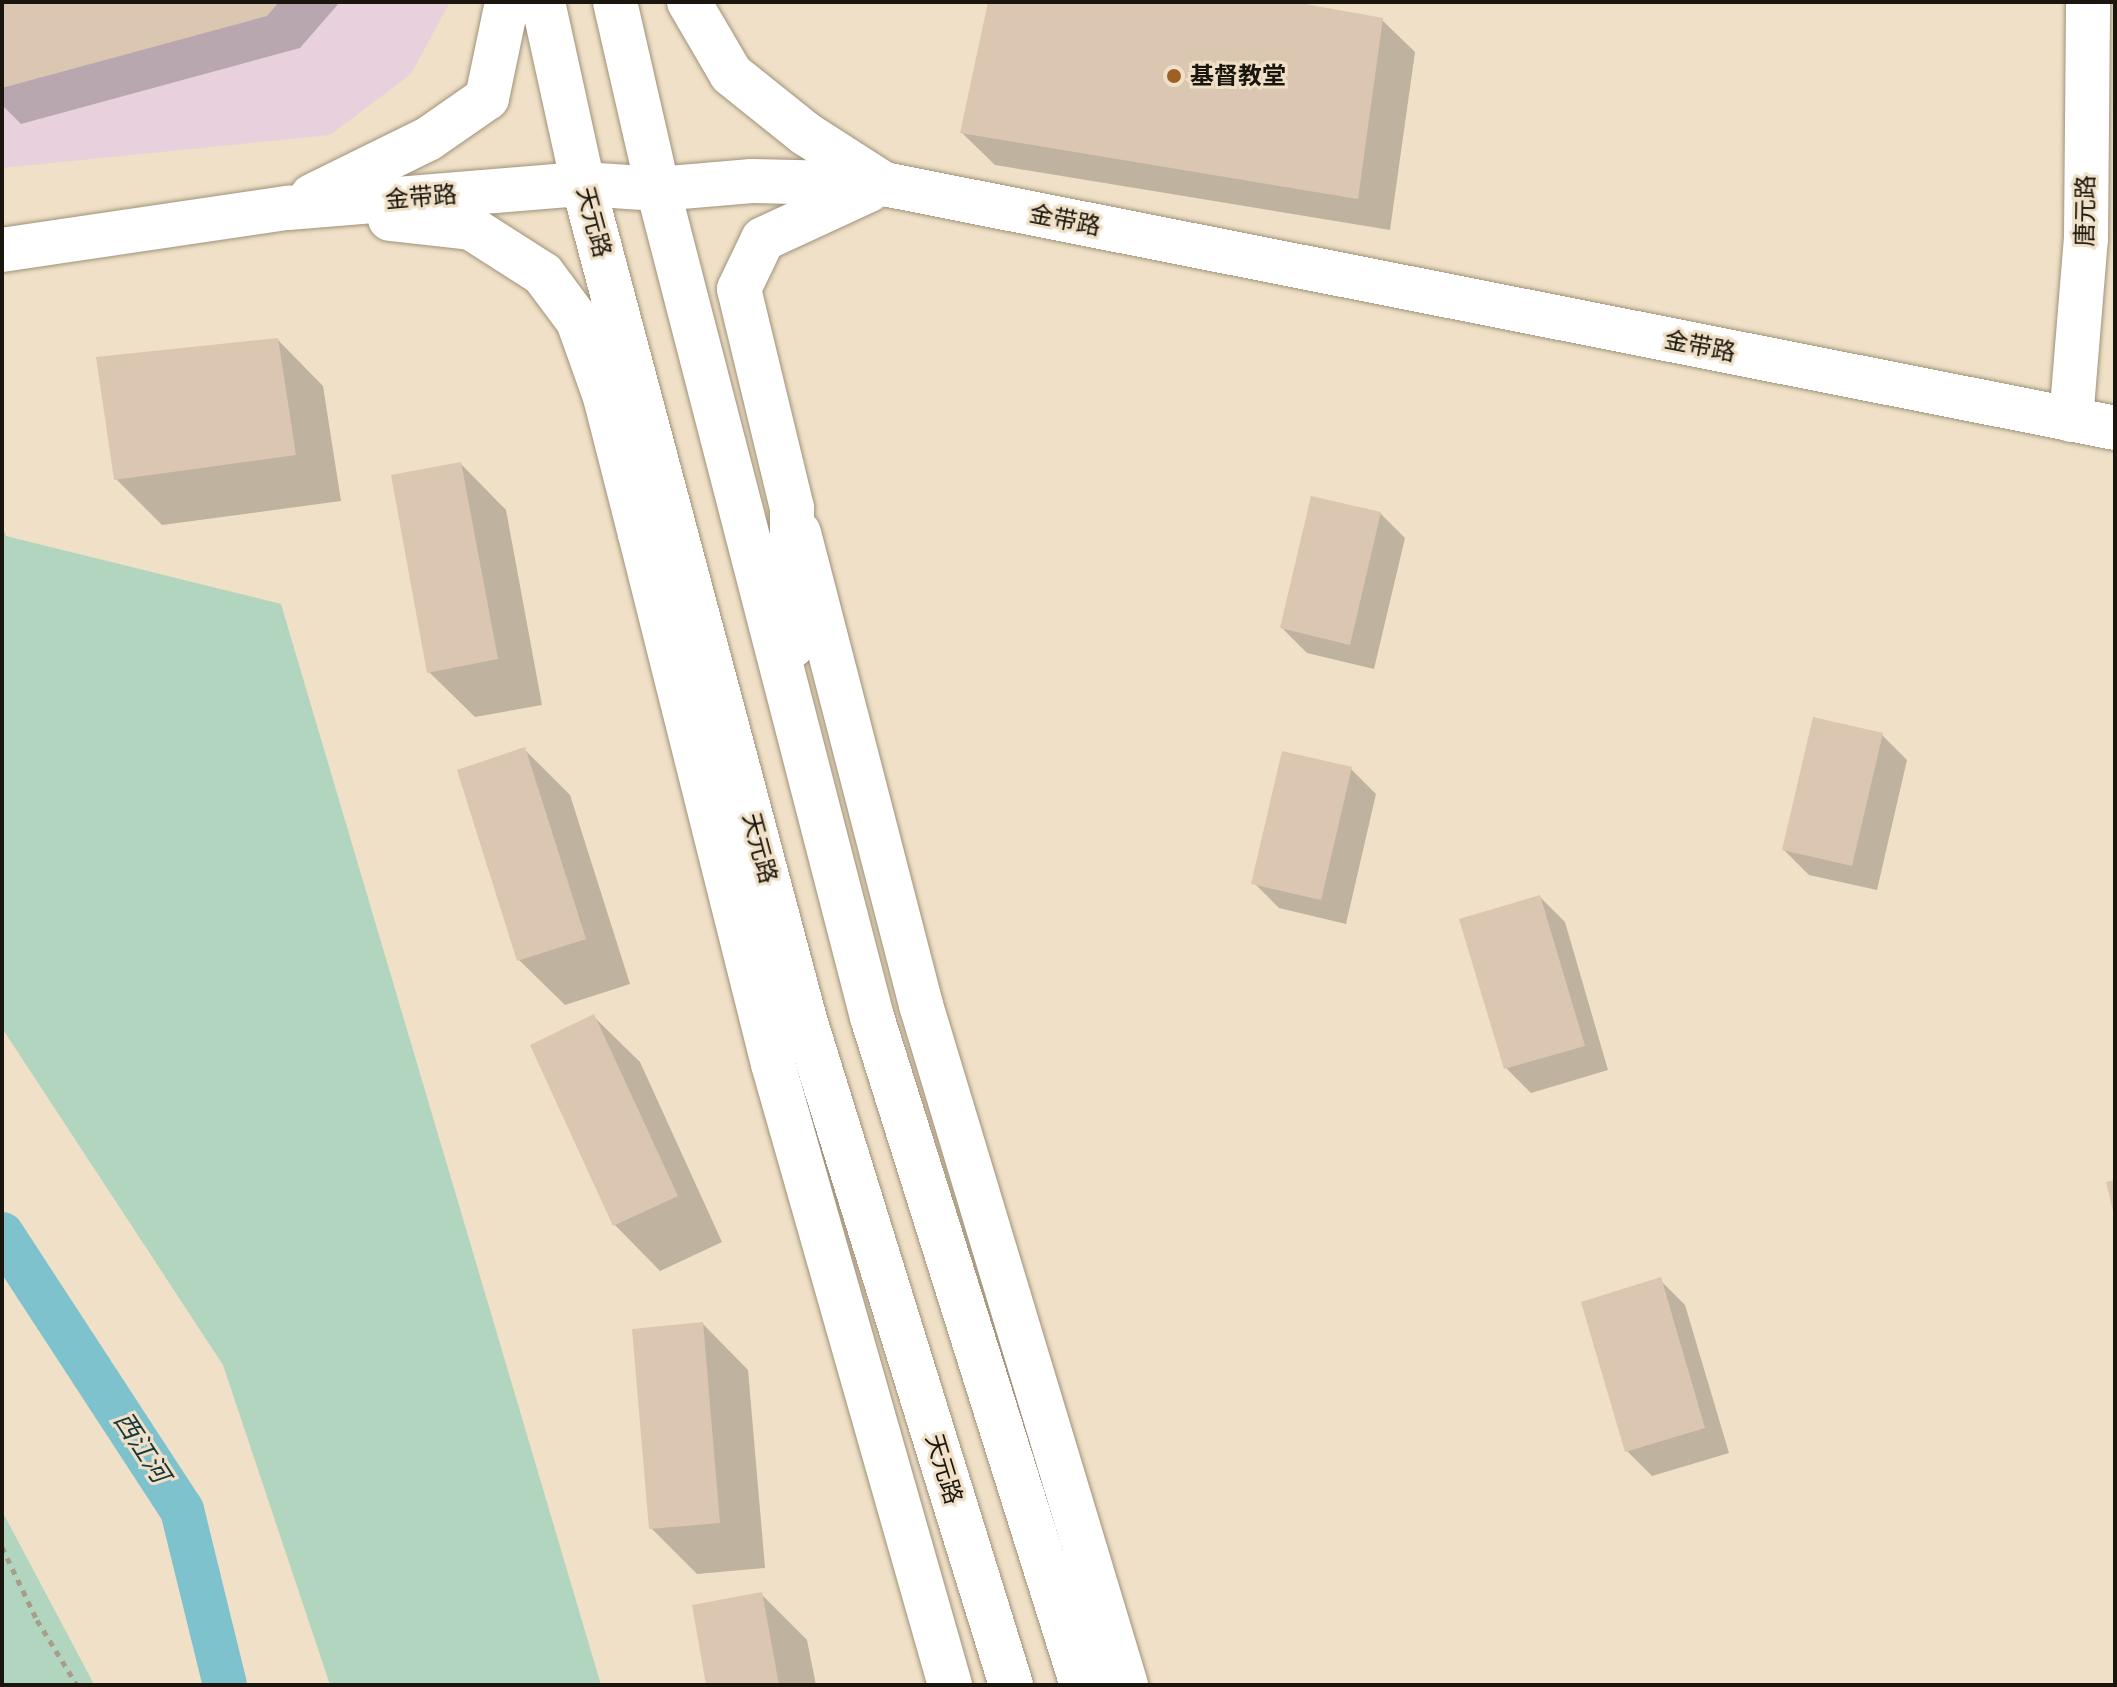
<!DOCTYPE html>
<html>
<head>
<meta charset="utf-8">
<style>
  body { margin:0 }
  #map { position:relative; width:2117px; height:1687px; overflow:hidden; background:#efe0c7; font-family:"PT Sans","Noto Sans SC",sans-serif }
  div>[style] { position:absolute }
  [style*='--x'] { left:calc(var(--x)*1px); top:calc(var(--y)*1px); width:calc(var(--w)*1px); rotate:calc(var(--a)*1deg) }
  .commercial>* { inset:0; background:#e8d1dc }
  .green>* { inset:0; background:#b1d5bf }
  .shadow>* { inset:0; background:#0003 }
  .canal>* { height:44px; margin:-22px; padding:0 22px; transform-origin:22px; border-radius:22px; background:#7ec2cd }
  .building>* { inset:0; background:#dbc6b1 }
  .path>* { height:5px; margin-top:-2.5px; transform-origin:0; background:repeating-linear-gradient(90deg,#a89d89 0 6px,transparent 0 12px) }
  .roads { filter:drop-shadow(0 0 2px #a0927a) drop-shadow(0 0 2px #a0927a) }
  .minor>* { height:44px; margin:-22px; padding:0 22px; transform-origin:22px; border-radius:22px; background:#fff }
  .major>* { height:44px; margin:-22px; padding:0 22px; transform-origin:22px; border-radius:22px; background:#fff }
  .dots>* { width:22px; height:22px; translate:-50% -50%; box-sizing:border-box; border:4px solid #efe0c7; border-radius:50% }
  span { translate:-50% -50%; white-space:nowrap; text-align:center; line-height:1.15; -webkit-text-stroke:6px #efe0c7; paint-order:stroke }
  .poi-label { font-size:24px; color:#1b160d; font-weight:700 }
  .left { translate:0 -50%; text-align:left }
  .street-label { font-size:24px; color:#1b160d }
  .water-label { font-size:26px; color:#16383d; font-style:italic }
  .frame { position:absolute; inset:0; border:4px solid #1b160d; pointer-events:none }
</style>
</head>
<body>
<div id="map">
  <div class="commercial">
    <div style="clip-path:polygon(2px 2px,450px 2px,411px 74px,330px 135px,2px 168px)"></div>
  </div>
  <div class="green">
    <div style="clip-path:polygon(2px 525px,6px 536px,281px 604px,601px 1685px,330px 1685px,223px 1365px,2px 1028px)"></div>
    <div style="clip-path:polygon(2px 1511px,88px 1673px,94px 1685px,2px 1685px)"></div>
  </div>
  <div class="shadow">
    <div style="clip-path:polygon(2px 2px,340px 2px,300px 48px,21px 124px,2px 105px)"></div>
    <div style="clip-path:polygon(991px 2px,1282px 2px,1382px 20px,1415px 52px,1390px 230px,995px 165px,962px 133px)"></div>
    <div style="clip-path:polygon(278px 340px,323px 386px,341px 501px,162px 525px,116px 479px)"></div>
    <div style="clip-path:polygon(461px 464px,506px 510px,542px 705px,475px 717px,429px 672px)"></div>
    <div style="clip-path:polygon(1380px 513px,1405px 538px,1374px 669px,1307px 653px,1282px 628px)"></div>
    <div style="clip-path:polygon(1882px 735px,1907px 760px,1877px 890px,1809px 875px,1784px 850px)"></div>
    <div style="clip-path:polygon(525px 750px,570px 795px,630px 984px,565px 1005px,519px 960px)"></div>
    <div style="clip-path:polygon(1351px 769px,1376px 794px,1346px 924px,1279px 908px,1254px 883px)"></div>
    <div style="clip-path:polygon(1540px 897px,1565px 922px,1608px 1070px,1531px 1093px,1506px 1068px)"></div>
    <div style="clip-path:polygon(594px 1017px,640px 1062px,722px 1242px,660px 1271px,615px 1225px,532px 1046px)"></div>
    <div style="clip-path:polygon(1660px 1280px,1685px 1305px,1729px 1453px,1652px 1476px,1627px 1451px)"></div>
    <div style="clip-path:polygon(703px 1324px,748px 1370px,765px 1568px,697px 1574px,651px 1528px)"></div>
    <div style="clip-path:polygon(761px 1594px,807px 1640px,816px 1685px,708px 1685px)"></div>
  </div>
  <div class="canal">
    <div style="--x:2;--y:1234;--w:330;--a:56.9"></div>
    <div style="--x:182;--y:1510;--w:180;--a:76.2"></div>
  </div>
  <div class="building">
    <div style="clip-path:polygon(2px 2px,279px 2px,267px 16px,2px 88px)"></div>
    <div style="clip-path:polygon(988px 2px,1294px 2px,1383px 18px,1358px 199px,960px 133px)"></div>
    <div style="clip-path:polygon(278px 338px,296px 455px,114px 480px,96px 357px)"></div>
    <div style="clip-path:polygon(461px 462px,498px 659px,427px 673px,391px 475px)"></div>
    <div style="clip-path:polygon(1311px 496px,1381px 512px,1350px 645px,1280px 628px)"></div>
    <div style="clip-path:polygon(1813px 717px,1883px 733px,1852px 866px,1782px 850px)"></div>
    <div style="clip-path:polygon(525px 747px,586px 939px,517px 961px,457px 770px)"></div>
    <div style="clip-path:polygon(1282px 751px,1352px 767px,1321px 900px,1251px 884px)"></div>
    <div style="clip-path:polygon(1540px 895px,1585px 1046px,1504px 1069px,1459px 919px)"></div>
    <div style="clip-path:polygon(594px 1014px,678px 1196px,613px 1226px,530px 1045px)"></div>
    <div style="clip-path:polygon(2115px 1180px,2115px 1215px,2114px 1215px,2106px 1182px)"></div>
    <div style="clip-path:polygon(1661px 1277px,1705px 1428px,1625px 1452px,1581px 1302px)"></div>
    <div style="clip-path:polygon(703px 1322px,720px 1523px,649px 1529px,632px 1329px)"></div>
    <div style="clip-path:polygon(762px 1592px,779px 1685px,706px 1685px,692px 1605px)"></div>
  </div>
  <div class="path">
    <div style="--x:2;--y:1547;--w:81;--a:64.4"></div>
    <div style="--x:37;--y:1620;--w:76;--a:58.4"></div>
  </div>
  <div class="roads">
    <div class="minor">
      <div style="--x:2071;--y:420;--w:182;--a:-85.3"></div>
      <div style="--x:2086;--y:239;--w:237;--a:-89.5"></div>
      <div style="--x:799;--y:533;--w:488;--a:75.5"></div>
      <div style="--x:921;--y:1005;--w:710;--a:73.22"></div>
      <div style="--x:640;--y:534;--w:546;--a:75.91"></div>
      <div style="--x:773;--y:1064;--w:646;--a:74.09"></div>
    </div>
    <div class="major">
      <div style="--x:543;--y:2;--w:186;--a:77.6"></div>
      <div style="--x:583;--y:184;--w:868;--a:75.12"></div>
      <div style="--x:806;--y:1023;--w:693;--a:72.79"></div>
      <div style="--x:615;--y:2;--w:192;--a:77.1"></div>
      <div style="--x:658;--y:189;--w:855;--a:75.51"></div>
      <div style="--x:872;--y:1017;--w:700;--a:72.55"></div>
      <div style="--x:689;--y:2;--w:83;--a:59.7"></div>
      <div style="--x:731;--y:74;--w:96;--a:38.7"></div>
      <div style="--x:806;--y:134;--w:93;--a:32.7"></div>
      <div style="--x:312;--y:196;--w:129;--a:-26.2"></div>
      <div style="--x:428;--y:139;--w:72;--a:-34.8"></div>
      <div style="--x:487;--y:98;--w:98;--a:-78.2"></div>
      <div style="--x:390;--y:219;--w:81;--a:6.3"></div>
      <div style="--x:471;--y:228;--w:85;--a:32.6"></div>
      <div style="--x:543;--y:274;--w:59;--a:53.3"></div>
      <div style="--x:578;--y:321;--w:81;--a:70.4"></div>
      <div style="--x:605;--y:397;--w:141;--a:75.7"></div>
      <div style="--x:640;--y:534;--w:72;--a:51.2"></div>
      <div style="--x:2;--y:250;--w:289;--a:-8.4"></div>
      <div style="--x:288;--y:208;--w:296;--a:-4.7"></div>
      <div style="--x:583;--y:184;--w:75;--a:3.8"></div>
      <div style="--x:658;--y:189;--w:94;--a:-4.9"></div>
      <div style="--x:752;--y:181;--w:132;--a:1.3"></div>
      <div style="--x:884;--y:184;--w:1255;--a:11.21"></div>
      <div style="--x:792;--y:646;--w:138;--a:-90"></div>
      <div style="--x:792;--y:508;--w:225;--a:-103.6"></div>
      <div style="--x:739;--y:289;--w:55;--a:-64.4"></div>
      <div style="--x:763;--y:239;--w:117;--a:-24.8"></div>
    </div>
  </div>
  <div class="dots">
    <div style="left:1174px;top:76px;background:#9d6124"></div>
  </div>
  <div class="poi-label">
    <span class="left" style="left:1190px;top:76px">基督教堂</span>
  </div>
  <div class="street-label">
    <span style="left:421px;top:197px;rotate:-5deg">金带路</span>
    <span style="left:2085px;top:211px;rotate:-89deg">唐元路</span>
    <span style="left:1065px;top:220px;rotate:11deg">金带路</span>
    <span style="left:594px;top:222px;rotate:75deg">天元路</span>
    <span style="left:1700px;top:346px;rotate:11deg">金带路</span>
    <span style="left:760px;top:848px;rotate:75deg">天元路</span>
    <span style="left:944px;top:1469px;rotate:73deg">天元路</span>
  </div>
  <div class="water-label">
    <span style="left:142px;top:1447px;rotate:57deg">西江河</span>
  </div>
  <div class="frame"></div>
</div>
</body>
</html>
